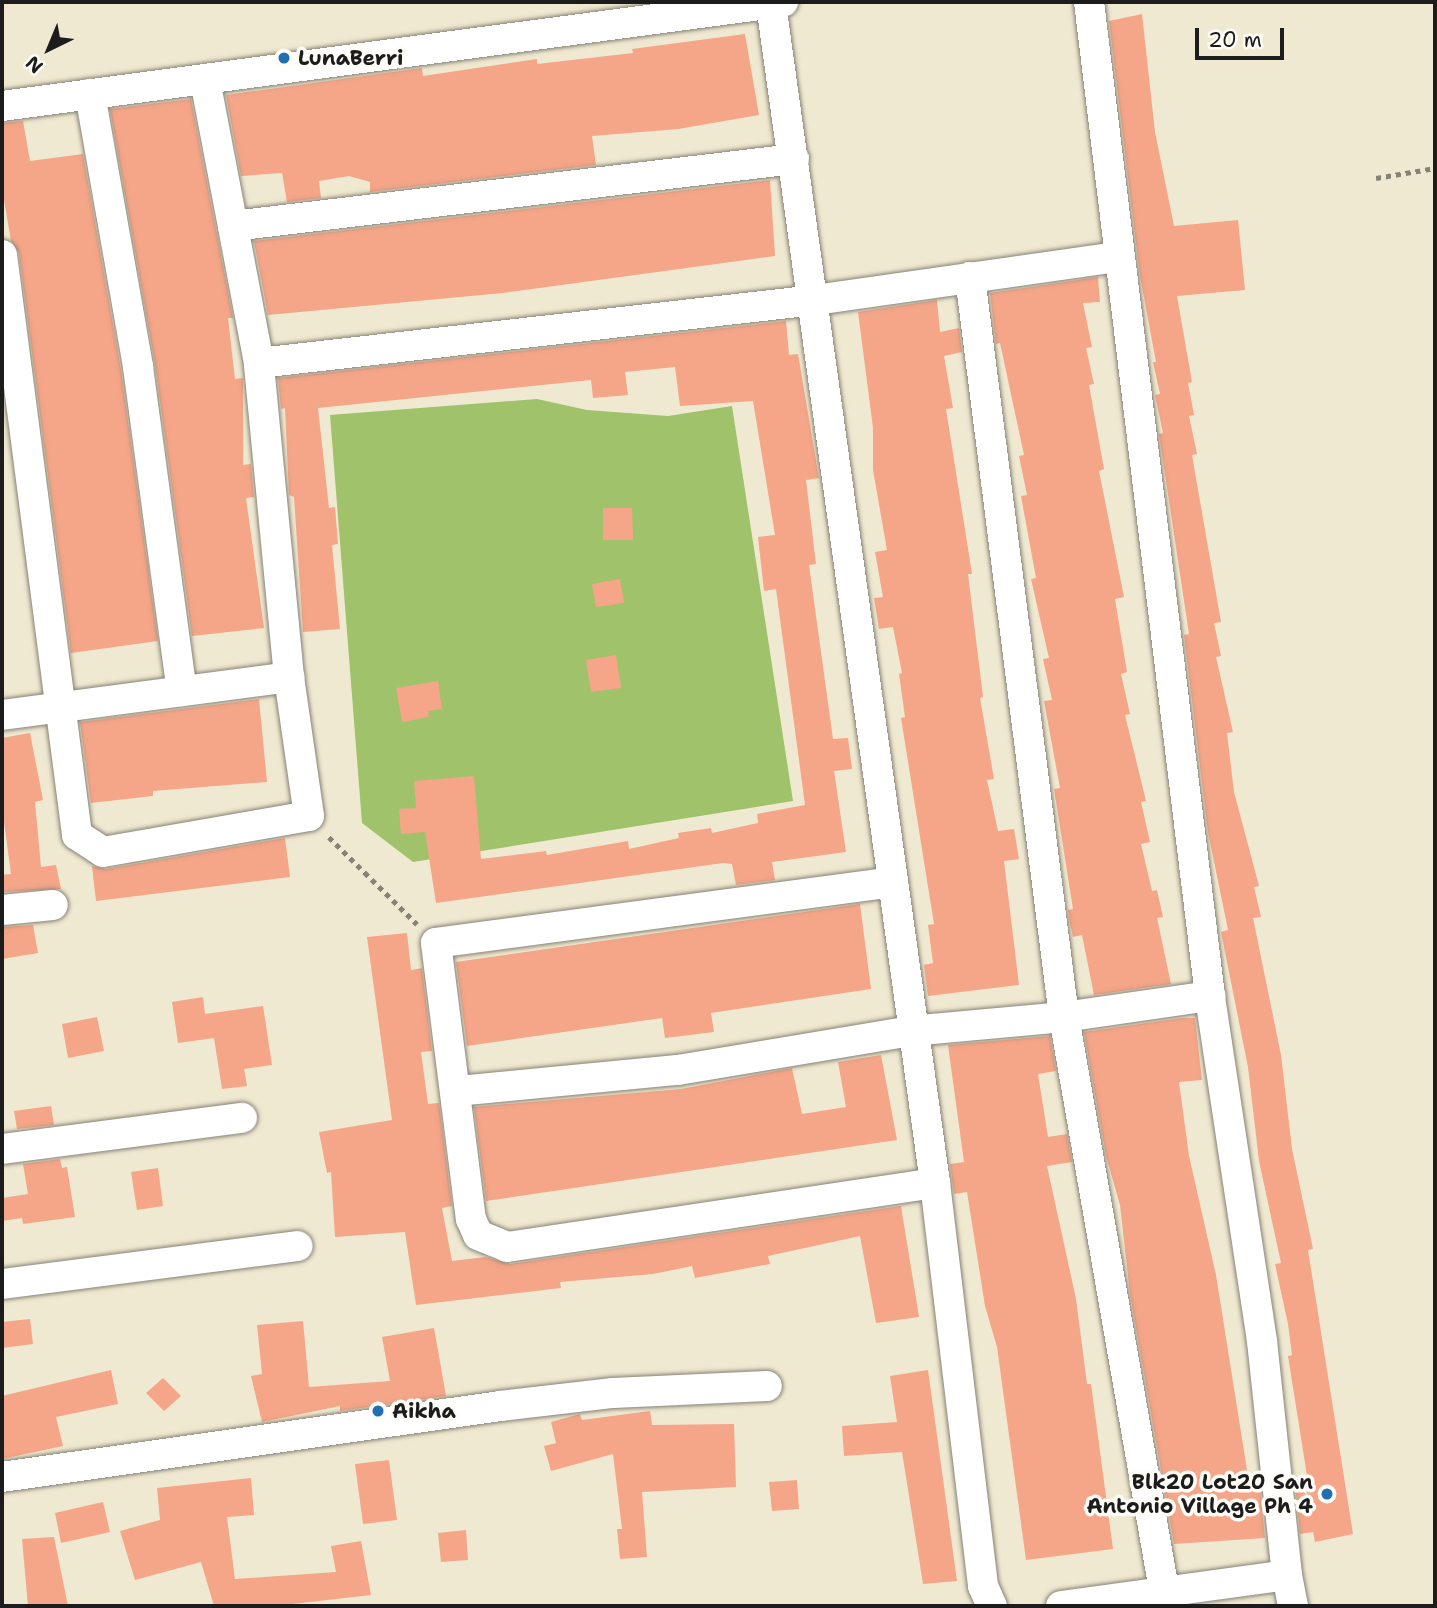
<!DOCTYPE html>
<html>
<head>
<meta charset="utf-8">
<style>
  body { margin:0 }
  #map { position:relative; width:1437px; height:1608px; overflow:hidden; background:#f0e9d1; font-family:"Shantell Sans",sans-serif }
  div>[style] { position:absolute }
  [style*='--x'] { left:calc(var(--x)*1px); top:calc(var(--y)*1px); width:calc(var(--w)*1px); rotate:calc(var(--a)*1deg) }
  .green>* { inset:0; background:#a0c26a }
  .building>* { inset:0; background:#f5a588 }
  .path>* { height:4.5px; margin-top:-2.25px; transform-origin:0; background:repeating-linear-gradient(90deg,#868276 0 5px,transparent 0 10px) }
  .roads { filter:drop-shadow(0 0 2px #868276) drop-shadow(0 0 2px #868276) }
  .minor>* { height:30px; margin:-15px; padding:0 15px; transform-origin:15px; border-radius:15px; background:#fff }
  .dots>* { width:19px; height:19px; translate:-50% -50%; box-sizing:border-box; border:4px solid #fdfcf7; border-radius:50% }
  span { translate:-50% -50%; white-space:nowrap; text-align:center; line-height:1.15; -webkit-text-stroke:7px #fdfcf7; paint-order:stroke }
  .poi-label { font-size:21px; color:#1c1c1c; font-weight:700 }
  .left { translate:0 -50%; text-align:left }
  .right { translate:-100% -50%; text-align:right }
  .frame { position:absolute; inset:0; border:4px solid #1c1c1c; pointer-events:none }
  .north { position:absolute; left:14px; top:14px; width:70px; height:70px; -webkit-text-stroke:5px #fdfcf7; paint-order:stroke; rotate:223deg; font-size:19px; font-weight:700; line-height:28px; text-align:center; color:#1c1c1c }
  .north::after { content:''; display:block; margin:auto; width:24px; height:32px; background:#1c1c1c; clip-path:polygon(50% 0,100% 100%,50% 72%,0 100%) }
  .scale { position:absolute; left:1195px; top:28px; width:89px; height:32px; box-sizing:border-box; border:4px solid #1c1c1c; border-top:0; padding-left:9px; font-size:21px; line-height:24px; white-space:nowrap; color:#1c1c1c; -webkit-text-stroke:5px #fdfcf7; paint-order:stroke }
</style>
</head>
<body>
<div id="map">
  <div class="green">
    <div style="clip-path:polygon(537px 399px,587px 410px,668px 416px,732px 406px,793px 801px,413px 862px,362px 823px,330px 415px)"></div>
  </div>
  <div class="building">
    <div style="clip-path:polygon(1142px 14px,1155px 132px,1174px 226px,1238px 220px,1245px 290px,1177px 296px,1192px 382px,1188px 383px,1194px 415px,1189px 416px,1197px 454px,1192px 455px,1221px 622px,1214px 623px,1221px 656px,1216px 657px,1233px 732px,1227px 733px,1234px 792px,1259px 886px,1254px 887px,1261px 917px,1253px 918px,1281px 1055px,1292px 1149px,1313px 1249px,1308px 1250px,1353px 1534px,1315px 1542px,1313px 1532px,1300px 1534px,1295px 1484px,1308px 1482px,1288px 1356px,1292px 1355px,1288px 1324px,1275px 1264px,1281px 1263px,1259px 1161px,1248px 1067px,1221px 932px,1228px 930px,1208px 832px,1184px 635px,1189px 634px,1159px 434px,1163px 433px,1155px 395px,1160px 394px,1153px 362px,1156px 362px,1140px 276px,1109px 21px)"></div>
    <div style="clip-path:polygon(745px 34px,759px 115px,678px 129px,592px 136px,596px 165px,370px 192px,370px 182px,349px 176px,319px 181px,321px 198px,287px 202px,282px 173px,241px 176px,226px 95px,422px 68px,423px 76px,537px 59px,537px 64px,633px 53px,632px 49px)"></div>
    <div style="clip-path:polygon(191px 99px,233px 318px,228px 318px,235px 379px,243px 378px,243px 465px,251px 464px,254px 497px,246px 498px,264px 628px,192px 636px,155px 364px,110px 109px)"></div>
    <div style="clip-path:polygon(23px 121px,30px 161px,83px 154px,121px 370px,158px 641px,71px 653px,19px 253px,11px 241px,2px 188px,2px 123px)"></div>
    <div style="clip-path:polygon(770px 180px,775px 256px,503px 293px,268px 315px,254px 241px)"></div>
    <div style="clip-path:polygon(1098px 277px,1100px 302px,1083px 303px,1092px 347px,1086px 348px,1094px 384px,1089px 385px,1104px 469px,1099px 471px,1124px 597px,1115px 599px,1127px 672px,1121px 674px,1130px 714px,1125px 715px,1146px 801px,1141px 802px,1150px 842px,1141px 844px,1152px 891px,1157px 890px,1163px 917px,1157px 918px,1171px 984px,1094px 995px,1082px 935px,1073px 937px,1070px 924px,1068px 910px,1073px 909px,1054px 789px,1060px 788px,1044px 701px,1052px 700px,1043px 659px,1049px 658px,1031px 579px,1036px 578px,1021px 496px,1027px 495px,1019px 456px,1024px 455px,1000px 343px,996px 344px,990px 293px)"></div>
    <div style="clip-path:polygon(937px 300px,940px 332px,959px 328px,962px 352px,944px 356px,953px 408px,946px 409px,972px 574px,968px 574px,983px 697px,980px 698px,994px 779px,987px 780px,998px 831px,1014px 829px,1019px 859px,1004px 861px,1019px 985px,928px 996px,924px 965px,933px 963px,928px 925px,934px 924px,901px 718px,905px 717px,899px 674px,902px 673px,893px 627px,879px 629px,874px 598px,883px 597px,875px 552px,887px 550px,873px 470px,873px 428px,858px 312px)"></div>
    <div style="clip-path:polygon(786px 321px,789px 355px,798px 354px,819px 478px,806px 480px,816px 564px,809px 565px,833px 739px,848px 738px,852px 769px,834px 771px,846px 852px,772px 862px,775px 880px,736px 885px,732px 864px,723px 863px,436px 903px,425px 832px,401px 834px,399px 809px,416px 808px,414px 781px,474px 776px,481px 859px,546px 851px,547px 855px,628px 841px,629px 849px,679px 838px,678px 833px,711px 828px,712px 833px,758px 823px,757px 814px,805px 805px,776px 589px,764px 591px,758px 537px,775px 535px,753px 401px,680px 406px,675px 367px,625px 372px,628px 395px,593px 398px,591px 380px,318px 408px,329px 508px,335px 507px,338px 544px,332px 545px,340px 629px,303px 632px,294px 497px,289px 495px,285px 408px,281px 409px,278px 378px)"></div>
    <div style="clip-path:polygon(603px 508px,632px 508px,633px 540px,603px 540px)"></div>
    <div style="clip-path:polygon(620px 579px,624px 603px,596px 607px,592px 584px)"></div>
    <div style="clip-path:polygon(616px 655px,621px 688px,591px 692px,586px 660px)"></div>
    <div style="clip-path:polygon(438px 681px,442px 709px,428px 711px,429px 717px,402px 722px,396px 688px)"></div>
    <div style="clip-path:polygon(259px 699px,267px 782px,153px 791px,153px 796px,91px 803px,80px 722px)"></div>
    <div style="clip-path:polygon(30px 733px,43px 800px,35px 802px,41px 867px,56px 865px,61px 889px,2px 892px,2px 875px,11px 874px,2px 807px,2px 738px)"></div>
    <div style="clip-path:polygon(285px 838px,290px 877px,96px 901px,92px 866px,106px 869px)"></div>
    <div style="clip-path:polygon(860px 904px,871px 989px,711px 1013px,714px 1032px,665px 1038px,662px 1018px,467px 1046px,456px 962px)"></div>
    <div style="clip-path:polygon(33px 925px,38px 953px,2px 959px,2px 927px)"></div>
    <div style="clip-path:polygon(407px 933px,411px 970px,422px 968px,432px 1051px,421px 1052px,428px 1104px,439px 1103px,452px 1206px,442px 1208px,452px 1261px,485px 1257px,510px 1264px,901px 1206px,919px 1317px,876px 1323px,860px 1236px,768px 1256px,770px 1264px,695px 1278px,692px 1266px,653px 1274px,560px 1282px,561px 1288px,416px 1305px,405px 1232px,335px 1237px,331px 1172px,327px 1173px,319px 1132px,392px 1120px,367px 937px)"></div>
    <div style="clip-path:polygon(203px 997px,205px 1014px,263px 1006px,272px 1065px,244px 1069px,247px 1086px,222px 1089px,214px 1038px,178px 1043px,172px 1002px)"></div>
    <div style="clip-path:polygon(97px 1017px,104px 1051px,68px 1058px,62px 1024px)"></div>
    <div style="clip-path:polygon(1182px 1018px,1195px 1018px,1202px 1080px,1179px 1082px,1189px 1156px,1216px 1275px,1250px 1489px,1260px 1488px,1265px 1538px,1174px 1544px,1130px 1294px,1120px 1205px,1106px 1156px,1084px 1032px)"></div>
    <div style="clip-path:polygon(1050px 1036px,1056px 1071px,1038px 1074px,1048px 1137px,1067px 1134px,1072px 1162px,1047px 1166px,1076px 1299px,1087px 1384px,1091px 1384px,1113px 1549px,1026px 1560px,997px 1347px,985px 1306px,967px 1192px,954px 1194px,950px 1164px,964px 1162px,948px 1045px)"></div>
    <div style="clip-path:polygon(881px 1055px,897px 1140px,486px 1201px,474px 1107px,681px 1089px,792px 1068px,802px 1114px,846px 1107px,838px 1062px)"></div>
    <div style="clip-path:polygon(51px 1106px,54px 1125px,17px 1129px,14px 1111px)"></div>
    <div style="clip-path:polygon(60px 1159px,62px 1168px,67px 1167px,75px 1217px,23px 1224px,22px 1218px,2px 1221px,2px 1198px,28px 1194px,23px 1164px)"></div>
    <div style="clip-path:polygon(158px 1168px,163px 1206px,137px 1210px,131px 1172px)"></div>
    <div style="clip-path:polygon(30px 1319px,33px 1344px,2px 1348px,2px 1322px)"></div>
    <div style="clip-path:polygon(303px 1321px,309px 1387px,390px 1381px,382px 1337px,434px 1328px,446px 1396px,340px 1411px,340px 1406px,262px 1422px,251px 1376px,262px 1374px,257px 1325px)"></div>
    <div style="clip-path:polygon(111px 1370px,118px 1404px,56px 1417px,63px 1446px,2px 1459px,2px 1396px)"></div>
    <div style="clip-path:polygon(928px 1370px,957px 1581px,923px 1584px,902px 1452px,844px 1456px,842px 1426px,897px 1422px,890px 1376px)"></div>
    <div style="clip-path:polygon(163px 1378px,181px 1396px,164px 1411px,146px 1393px)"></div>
    <div style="clip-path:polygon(650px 1411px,652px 1425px,734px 1424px,736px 1487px,642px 1492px,647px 1557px,620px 1559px,617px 1529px,622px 1529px,613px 1454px,551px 1471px,544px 1446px,556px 1443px,551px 1422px,580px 1414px,582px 1420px)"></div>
    <div style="clip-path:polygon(389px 1460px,397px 1520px,363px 1524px,355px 1464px)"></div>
    <div style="clip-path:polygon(251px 1478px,254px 1515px,227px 1517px,235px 1579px,336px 1572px,331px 1546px,361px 1541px,371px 1595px,275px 1606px,214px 1606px,201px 1562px,135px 1580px,120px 1531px,160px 1520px,157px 1488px)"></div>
    <div style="clip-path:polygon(797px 1480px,799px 1509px,772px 1511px,769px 1482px)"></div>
    <div style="clip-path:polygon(103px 1502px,110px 1532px,61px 1543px,55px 1513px)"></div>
    <div style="clip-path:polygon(466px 1530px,468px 1560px,441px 1562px,438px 1533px)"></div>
    <div style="clip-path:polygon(54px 1537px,68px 1606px,28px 1606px,22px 1539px)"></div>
  </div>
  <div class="path">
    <div style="--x:1376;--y:178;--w:60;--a:-9.6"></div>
    <div style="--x:329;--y:837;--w:124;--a:44.7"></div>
  </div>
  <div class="roads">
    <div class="minor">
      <div style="--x:771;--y:4;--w:1190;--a:82.08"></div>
      <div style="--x:935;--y:1183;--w:406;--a:83.2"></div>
      <div style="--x:983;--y:1586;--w:22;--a:66"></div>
      <div style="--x:90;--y:94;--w:277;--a:80"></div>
      <div style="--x:138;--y:367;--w:327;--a:82.3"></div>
      <div style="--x:2;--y:106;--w:788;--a:-7.59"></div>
      <div style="--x:233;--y:226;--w:565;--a:-6.81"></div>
      <div style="--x:2;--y:255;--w:585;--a:82.63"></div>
      <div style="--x:77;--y:835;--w:31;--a:33"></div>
      <div style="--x:103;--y:852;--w:209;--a:-9.9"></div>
      <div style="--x:309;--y:816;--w:140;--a:-98.2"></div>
      <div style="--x:289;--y:677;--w:315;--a:-95.5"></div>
      <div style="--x:259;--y:363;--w:289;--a:-100.8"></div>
      <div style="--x:970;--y:277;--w:746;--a:82.76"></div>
      <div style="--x:1064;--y:1017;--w:582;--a:80.1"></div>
      <div style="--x:259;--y:363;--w:560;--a:-6.46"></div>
      <div style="--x:815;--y:300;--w:305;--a:-8.1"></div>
      <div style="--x:2;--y:715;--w:290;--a:-7.5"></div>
      <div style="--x:893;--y:882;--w:461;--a:172.4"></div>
      <div style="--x:436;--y:943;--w:278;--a:82.8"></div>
      <div style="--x:471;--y:1219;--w:17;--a:66"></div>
      <div style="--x:478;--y:1235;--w:31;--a:22"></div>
      <div style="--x:507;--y:1247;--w:433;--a:-8.5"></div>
      <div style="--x:2;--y:910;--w:51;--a:-5.6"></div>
      <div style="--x:458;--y:1091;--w:221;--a:-5.5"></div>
      <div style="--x:678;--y:1070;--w:235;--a:-9.5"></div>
      <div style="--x:910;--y:1031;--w:155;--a:-5.2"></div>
      <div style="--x:1064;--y:1017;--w:148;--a:-8.2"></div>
      <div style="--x:2;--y:1149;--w:242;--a:-7.4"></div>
      <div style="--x:2;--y:1284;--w:298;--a:-7.3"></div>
      <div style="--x:2;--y:1477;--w:503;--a:-8.11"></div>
      <div style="--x:500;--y:1406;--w:114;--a:-6.6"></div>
      <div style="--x:613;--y:1393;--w:154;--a:-2.6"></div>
      <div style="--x:1287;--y:1575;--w:32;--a:79"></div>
      <div style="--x:1061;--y:1606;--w:228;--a:-7.8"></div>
      <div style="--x:1287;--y:1575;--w:235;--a:-96.1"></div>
      <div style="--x:1262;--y:1341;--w:349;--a:-98.6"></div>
      <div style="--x:1210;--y:996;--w:1001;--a:-96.94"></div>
    </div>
  </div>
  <div class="dots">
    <div style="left:284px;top:58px;background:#1f6fb2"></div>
    <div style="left:378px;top:1411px;background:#1f6fb2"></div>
    <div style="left:1327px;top:1494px;background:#1f6fb2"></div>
  </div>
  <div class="poi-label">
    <span class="left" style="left:298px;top:58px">LunaBerri</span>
    <span class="left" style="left:392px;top:1411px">Aikha</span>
    <span class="right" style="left:1313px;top:1494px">Blk20 Lot20 San<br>Antonio Village Ph 4</span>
  </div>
  <div class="frame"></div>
  <div class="north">N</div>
  <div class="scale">20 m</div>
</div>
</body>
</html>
